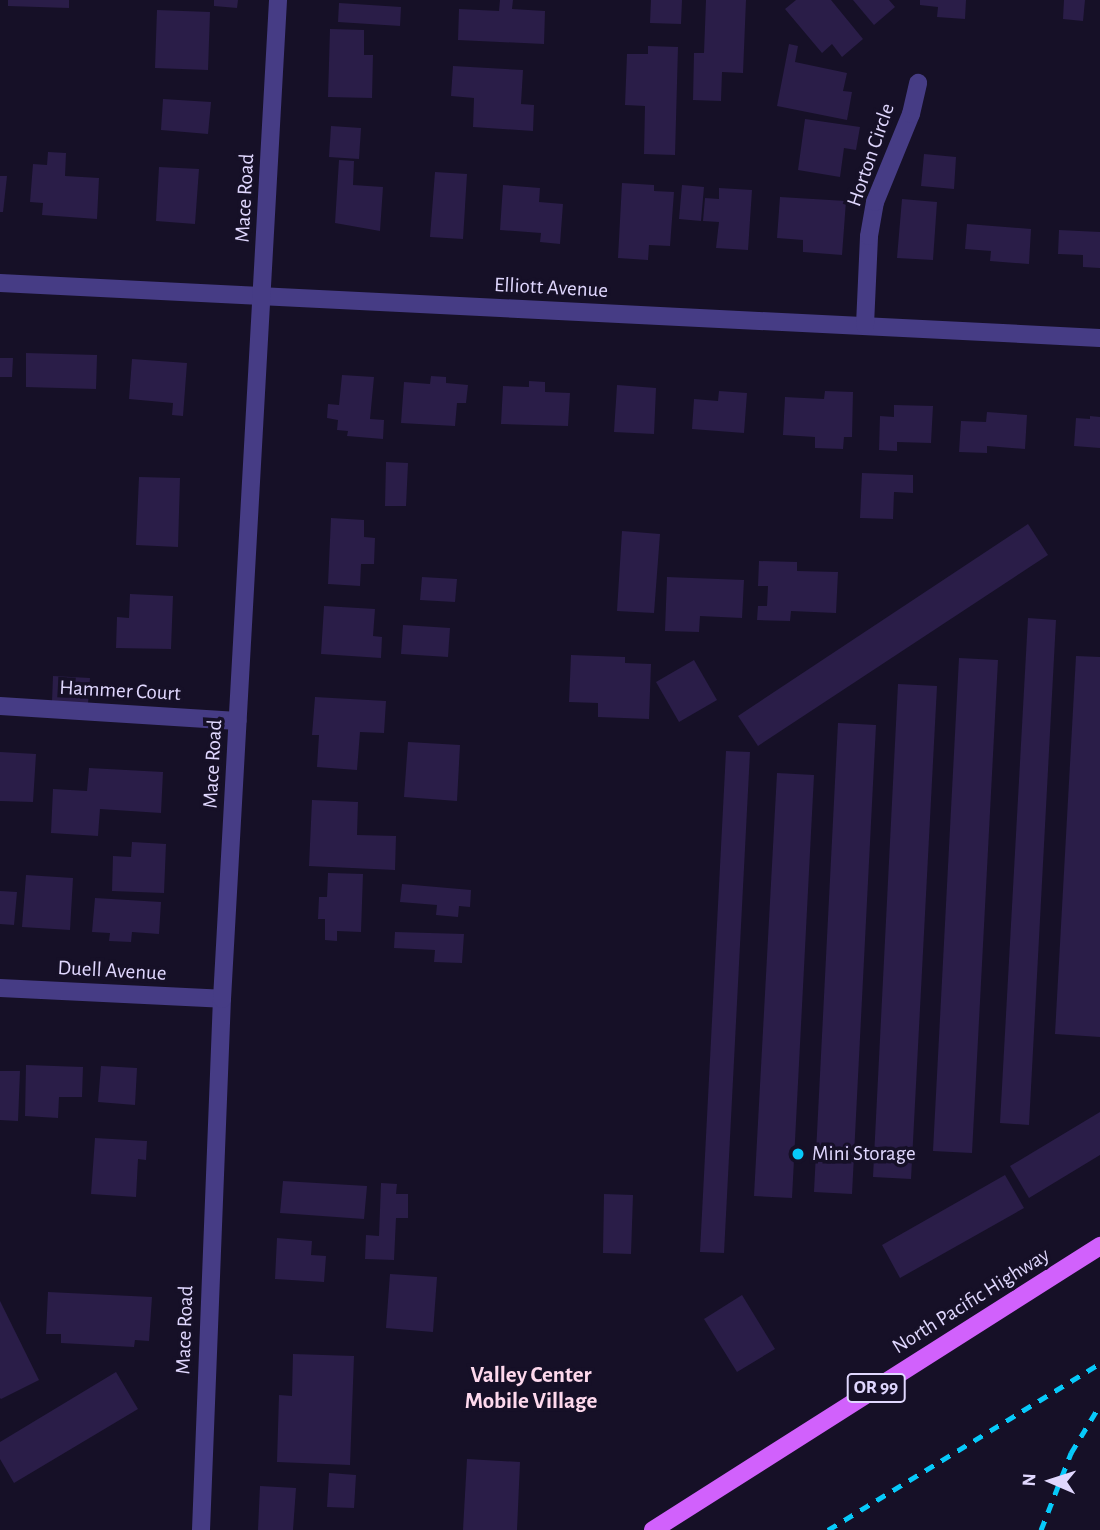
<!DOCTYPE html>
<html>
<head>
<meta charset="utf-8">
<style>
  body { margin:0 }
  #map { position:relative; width:1100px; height:1530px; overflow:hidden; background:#161027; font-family:"Alegreya Sans",sans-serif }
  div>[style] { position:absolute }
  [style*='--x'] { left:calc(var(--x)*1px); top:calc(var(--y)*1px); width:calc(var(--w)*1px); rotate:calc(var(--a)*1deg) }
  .building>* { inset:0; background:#2a1d48 }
  .street>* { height:18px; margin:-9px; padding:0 9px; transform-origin:9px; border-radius:9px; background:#463c85 }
  .primary>* { height:18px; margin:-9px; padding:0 9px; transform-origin:9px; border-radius:9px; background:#d161fc }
  .rail>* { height:5px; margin-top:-2.5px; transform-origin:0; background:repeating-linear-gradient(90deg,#07cafa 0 10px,transparent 0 19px) }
  .dots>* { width:19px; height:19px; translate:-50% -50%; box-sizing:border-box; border:4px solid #161027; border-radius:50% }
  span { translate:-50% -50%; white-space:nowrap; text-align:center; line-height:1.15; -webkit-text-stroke:7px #161027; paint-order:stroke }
  .shield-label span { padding:2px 5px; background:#161027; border:2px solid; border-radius:5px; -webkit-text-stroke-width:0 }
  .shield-label { font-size:19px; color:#e0d7fe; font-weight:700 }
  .street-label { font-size:21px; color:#e0d7fe }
  .poi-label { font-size:21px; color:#e0d7fe }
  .left { translate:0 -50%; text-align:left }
  .neighbourhood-label { font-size:23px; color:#fed9ed; font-weight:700 }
  .north { position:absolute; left:1016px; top:1446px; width:70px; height:70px; -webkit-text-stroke:5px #161027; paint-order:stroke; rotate:273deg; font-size:19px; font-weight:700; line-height:28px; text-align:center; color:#e0d7fe }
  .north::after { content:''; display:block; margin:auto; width:24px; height:32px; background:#e0d7fe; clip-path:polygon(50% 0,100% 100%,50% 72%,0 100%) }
</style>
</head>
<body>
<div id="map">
  <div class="building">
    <div style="clip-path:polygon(8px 0,69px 0,69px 8px,8px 6px)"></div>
    <div style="clip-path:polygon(214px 0,238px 0,237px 8px,214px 6px)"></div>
    <div style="clip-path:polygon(500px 0,513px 0,512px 9px,545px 11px,544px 44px,458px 40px,459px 9px,499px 11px)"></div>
    <div style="clip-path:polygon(651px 0,682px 0,681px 24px,650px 23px)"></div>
    <div style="clip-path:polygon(706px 0,746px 0,743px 73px,722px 72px,721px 101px,693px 100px,694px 53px,704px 53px)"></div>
    <div style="clip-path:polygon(796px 0,831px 0,863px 39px,842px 57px,832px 44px,822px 53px,785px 9px)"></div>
    <div style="clip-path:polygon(853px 0,889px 0,895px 7px,874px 25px)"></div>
    <div style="clip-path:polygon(920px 0,966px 0,965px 19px,937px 17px,938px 7px,920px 5px)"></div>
    <div style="clip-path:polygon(1064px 0,1085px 0,1083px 21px,1063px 19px)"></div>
    <div style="clip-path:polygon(339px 3px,401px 7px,400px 26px,338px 22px)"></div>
    <div style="clip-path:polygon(157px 10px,210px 12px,208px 70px,155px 68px)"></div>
    <div style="clip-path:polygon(330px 29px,364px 30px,364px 55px,373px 55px,372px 98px,328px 97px)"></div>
    <div style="clip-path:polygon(789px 44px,798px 46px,795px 62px,847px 73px,843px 91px,852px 92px,847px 120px,777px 106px)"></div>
    <div style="clip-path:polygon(648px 46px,678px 47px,675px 155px,644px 154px,645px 106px,625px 105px,627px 54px,648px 54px)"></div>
    <div style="clip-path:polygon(453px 66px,523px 70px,521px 104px,534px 105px,533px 131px,473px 127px,474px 98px,451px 96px)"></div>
    <div style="clip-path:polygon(163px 99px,211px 102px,208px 134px,161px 130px)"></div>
    <div style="clip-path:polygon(805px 119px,860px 127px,856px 150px,844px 148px,840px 177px,798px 170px)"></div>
    <div style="clip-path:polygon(331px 126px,361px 128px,359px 159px,329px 157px)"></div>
    <div style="clip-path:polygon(48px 152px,66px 153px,65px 176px,99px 178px,97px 219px,42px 215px,43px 203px,30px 202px,33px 164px,47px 165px)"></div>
    <div style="clip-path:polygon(924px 154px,956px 157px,954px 189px,921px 186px)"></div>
    <div style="clip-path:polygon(339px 160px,354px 161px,353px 185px,383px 187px,380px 231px,335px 223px)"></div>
    <div style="clip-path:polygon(159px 167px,199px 169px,195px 224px,156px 221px)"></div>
    <div style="clip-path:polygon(435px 172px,467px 174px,463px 239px,430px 237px)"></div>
    <div style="clip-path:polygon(0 176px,7px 176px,3px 212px,0 212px)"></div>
    <div style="clip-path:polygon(622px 183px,654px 185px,654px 191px,674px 192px,670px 246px,649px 245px,648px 260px,618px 258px)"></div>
    <div style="clip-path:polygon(503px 185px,540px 188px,539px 202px,563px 204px,560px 244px,540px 242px,541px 233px,500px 230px)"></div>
    <div style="clip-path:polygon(682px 185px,704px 187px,701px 221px,679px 219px)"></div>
    <div style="clip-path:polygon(719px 188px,752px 190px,748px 250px,716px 248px,719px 222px,703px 221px,705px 198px,719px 199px)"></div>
    <div style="clip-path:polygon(780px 197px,846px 201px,842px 255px,803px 252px,803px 240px,777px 238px)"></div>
    <div style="clip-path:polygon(902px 199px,937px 202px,933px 260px,897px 258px)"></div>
    <div style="clip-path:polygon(967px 224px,1031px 229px,1029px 264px,990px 261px,991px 251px,965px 249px)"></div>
    <div style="clip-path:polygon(1059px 230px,1100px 232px,1100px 268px,1083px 267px,1083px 255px,1058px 254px)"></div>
    <div style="clip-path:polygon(26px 353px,97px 355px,96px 389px,26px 387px)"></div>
    <div style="clip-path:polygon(0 358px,13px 358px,12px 377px,0 377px)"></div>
    <div style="clip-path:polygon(132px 359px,187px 363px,183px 416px,172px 415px,173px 403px,129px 399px)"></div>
    <div style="clip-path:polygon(342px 375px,374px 377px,370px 419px,384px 420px,383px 439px,347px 436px,348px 431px,337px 430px,338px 420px,327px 418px,328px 404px,339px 405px)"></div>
    <div style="clip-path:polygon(431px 376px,446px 377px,446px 383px,468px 385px,466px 403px,457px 403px,455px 426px,401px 423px,404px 382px,430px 384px)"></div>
    <div style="clip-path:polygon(529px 381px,545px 382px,545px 392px,570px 393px,568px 426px,501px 424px,503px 386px,529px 387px)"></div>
    <div style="clip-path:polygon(617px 385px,656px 388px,654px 434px,614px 432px)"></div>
    <div style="clip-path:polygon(719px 391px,747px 393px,744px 433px,692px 429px,694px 399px,718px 401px)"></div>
    <div style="clip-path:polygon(825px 391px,853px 392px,852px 437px,844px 437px,843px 449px,815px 448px,815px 437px,783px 435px,785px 397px,824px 399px)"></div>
    <div style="clip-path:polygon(894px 405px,933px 406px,931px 443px,897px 442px,897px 451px,879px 450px,880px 416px,894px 417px)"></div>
    <div style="clip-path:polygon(987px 412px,1027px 415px,1025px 449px,987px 446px,987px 453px,959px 452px,961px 421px,986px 422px)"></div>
    <div style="clip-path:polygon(1090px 416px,1100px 417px,1100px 448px,1074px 446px,1076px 418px,1090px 419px)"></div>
    <div style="clip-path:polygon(386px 462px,408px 463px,406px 506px,385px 506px)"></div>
    <div style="clip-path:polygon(862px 473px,913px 475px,913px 493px,894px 492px,893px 519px,860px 518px)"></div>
    <div style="clip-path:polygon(139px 477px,180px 478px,178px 547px,136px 545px)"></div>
    <div style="clip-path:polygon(331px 518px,364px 520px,364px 537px,375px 538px,374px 564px,361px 564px,360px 586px,328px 584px)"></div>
    <div style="clip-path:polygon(1028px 524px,1048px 555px,758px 746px,738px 716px)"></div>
    <div style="clip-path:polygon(622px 531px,660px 534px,654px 613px,617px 611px)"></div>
    <div style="clip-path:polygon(759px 561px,797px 562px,797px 571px,838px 572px,836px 613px,791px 611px,790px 621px,757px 620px,758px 606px,767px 606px,768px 586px,758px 586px)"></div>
    <div style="clip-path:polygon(422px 577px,457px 579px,455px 602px,420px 600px)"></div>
    <div style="clip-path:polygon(667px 577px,744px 580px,742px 618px,700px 616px,699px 632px,665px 631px)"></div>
    <div style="clip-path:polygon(130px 594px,173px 596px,171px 649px,116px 648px,117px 617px,129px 618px)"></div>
    <div style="clip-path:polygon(324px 606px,375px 609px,373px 636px,382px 637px,381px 658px,321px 654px)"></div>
    <div style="clip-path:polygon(1028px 618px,1056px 620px,1029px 1125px,1000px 1123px)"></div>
    <div style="clip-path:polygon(403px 625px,450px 628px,448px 657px,401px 654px)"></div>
    <div style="clip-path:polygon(571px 655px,625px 657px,625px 663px,651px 664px,649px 719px,598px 717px,598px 703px,569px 702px)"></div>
    <div style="clip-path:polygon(1076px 656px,1100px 657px,1100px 1037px,1055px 1034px)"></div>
    <div style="clip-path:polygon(959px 658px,998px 660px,972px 1153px,933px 1151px)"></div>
    <div style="clip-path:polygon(694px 660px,717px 700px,679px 722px,656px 682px)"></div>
    <div style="clip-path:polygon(53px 676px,90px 678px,88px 704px,52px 702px)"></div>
    <div style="clip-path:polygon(898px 684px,937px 686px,911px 1179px,873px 1177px)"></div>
    <div style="clip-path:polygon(315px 697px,386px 701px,384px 733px,360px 732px,357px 770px,317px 767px,319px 735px,312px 735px)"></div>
    <div style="clip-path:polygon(838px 723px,876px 725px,852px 1194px,814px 1192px)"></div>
    <div style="clip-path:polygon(408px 742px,460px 745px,457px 801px,404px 797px)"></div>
    <div style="clip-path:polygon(726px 751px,750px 752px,724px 1253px,700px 1252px)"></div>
    <div style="clip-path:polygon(0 752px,36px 754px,33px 802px,0 801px)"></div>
    <div style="clip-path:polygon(89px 768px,163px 772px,161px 813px,100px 809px,98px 836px,51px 833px,53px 789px,87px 791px)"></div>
    <div style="clip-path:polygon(777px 773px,814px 775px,792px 1198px,754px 1196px)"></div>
    <div style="clip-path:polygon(312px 800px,358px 802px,357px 835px,396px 836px,395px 870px,309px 866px)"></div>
    <div style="clip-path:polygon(132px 842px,166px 844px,164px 893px,112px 891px,113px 856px,131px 857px)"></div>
    <div style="clip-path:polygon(328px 873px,363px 874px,361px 932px,337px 931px,337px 941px,325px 940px,325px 919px,318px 919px,319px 897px,327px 897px)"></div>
    <div style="clip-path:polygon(26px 875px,73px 878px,70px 930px,22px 927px)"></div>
    <div style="clip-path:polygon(402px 884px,471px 890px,470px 907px,459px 906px,458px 917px,436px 915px,437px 905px,400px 902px)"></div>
    <div style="clip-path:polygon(0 891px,17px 892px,14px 925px,0 924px)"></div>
    <div style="clip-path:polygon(95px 898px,161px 902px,159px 934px,132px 932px,131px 942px,109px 941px,110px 933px,92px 932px)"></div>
    <div style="clip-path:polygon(395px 932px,464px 934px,462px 963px,434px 962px,435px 950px,394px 948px)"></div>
    <div style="clip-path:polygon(26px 1065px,83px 1067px,82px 1097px,59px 1097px,58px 1118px,25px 1116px)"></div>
    <div style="clip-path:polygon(101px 1066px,137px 1068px,135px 1105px,98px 1102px)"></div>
    <div style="clip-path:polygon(0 1071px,20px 1071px,18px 1121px,0 1120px)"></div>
    <div style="clip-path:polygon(1100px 1112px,1100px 1155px,1029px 1198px,1010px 1166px)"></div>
    <div style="clip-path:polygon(95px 1138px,147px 1141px,146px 1160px,138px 1159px,136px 1197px,91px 1194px)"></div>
    <div style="clip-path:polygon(1005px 1175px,1024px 1208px,900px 1278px,882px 1245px)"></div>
    <div style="clip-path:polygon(283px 1181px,367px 1186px,364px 1219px,280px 1213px)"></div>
    <div style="clip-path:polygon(381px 1183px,397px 1184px,396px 1194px,408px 1194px,408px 1218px,396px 1218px,394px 1260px,365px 1259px,366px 1235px,379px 1236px)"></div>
    <div style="clip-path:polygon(604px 1194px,633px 1195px,631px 1254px,603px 1253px)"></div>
    <div style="clip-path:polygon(277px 1238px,312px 1241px,311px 1255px,326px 1256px,324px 1282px,275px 1279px)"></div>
    <div style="clip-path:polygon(390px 1274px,437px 1277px,433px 1332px,386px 1328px)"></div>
    <div style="clip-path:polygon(48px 1292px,152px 1297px,149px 1341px,135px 1340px,134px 1347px,61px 1343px,61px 1334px,46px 1334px)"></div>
    <div style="clip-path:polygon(742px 1295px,775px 1349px,737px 1372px,704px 1319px)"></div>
    <div style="clip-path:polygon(0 1301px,39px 1380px,1px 1399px,0 1398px)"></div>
    <div style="clip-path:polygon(293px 1354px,354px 1356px,350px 1465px,277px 1462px,279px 1395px,292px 1396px)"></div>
    <div style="clip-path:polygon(116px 1372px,138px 1409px,14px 1483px,0 1459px,0 1442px)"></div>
    <div style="clip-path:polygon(467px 1459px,520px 1462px,517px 1530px,463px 1530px)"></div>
    <div style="clip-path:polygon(329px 1473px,356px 1475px,354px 1508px,327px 1507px)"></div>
    <div style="clip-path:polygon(260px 1486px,296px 1488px,293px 1530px,258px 1530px)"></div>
  </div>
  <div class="street">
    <div style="--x:0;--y:283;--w:1101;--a:2.86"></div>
    <div style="--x:865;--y:325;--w:89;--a:-87.4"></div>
    <div style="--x:869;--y:236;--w:35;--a:-80"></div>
    <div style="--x:875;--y:202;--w:95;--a:-67.8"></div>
    <div style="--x:911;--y:114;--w:32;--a:-77"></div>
    <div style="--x:0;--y:706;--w:238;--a:3.6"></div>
    <div style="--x:0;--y:988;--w:222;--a:2.8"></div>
    <div style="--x:201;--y:1530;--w:531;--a:-87.74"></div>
    <div style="--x:222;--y:999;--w:1001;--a:-86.79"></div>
  </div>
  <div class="primary">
    <div style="--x:653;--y:1530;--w:530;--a:-32.43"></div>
  </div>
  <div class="rail">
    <div style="--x:828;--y:1530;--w:319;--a:-31.5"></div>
    <div style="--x:1041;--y:1530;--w:83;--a:-68.7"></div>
    <div style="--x:1071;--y:1453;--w:56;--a:-58.9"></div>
  </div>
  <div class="dots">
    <div style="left:798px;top:1154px;background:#07cafa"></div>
  </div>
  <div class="shield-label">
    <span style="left:876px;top:1388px">OR 99</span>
  </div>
  <div class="street-label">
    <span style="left:871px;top:155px;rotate:-71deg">Horton Circle</span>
    <span style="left:245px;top:198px;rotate:-87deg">Mace Road</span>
    <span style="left:551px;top:288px;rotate:3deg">Elliott Avenue</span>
    <span style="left:120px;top:691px;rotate:3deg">Hammer Court</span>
    <span style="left:213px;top:764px;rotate:-87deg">Mace Road</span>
    <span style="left:112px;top:971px;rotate:3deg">Duell Avenue</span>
    <span style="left:971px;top:1301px;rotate:-32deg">North Pacific Highway</span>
    <span style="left:185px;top:1330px;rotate:-88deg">Mace Road</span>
  </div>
  <div class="poi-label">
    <span class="left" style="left:812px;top:1154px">Mini Storage</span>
  </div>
  <div class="neighbourhood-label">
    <span style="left:531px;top:1389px">Valley Center<br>Mobile Village</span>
  </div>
  <div class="north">N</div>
</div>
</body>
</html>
